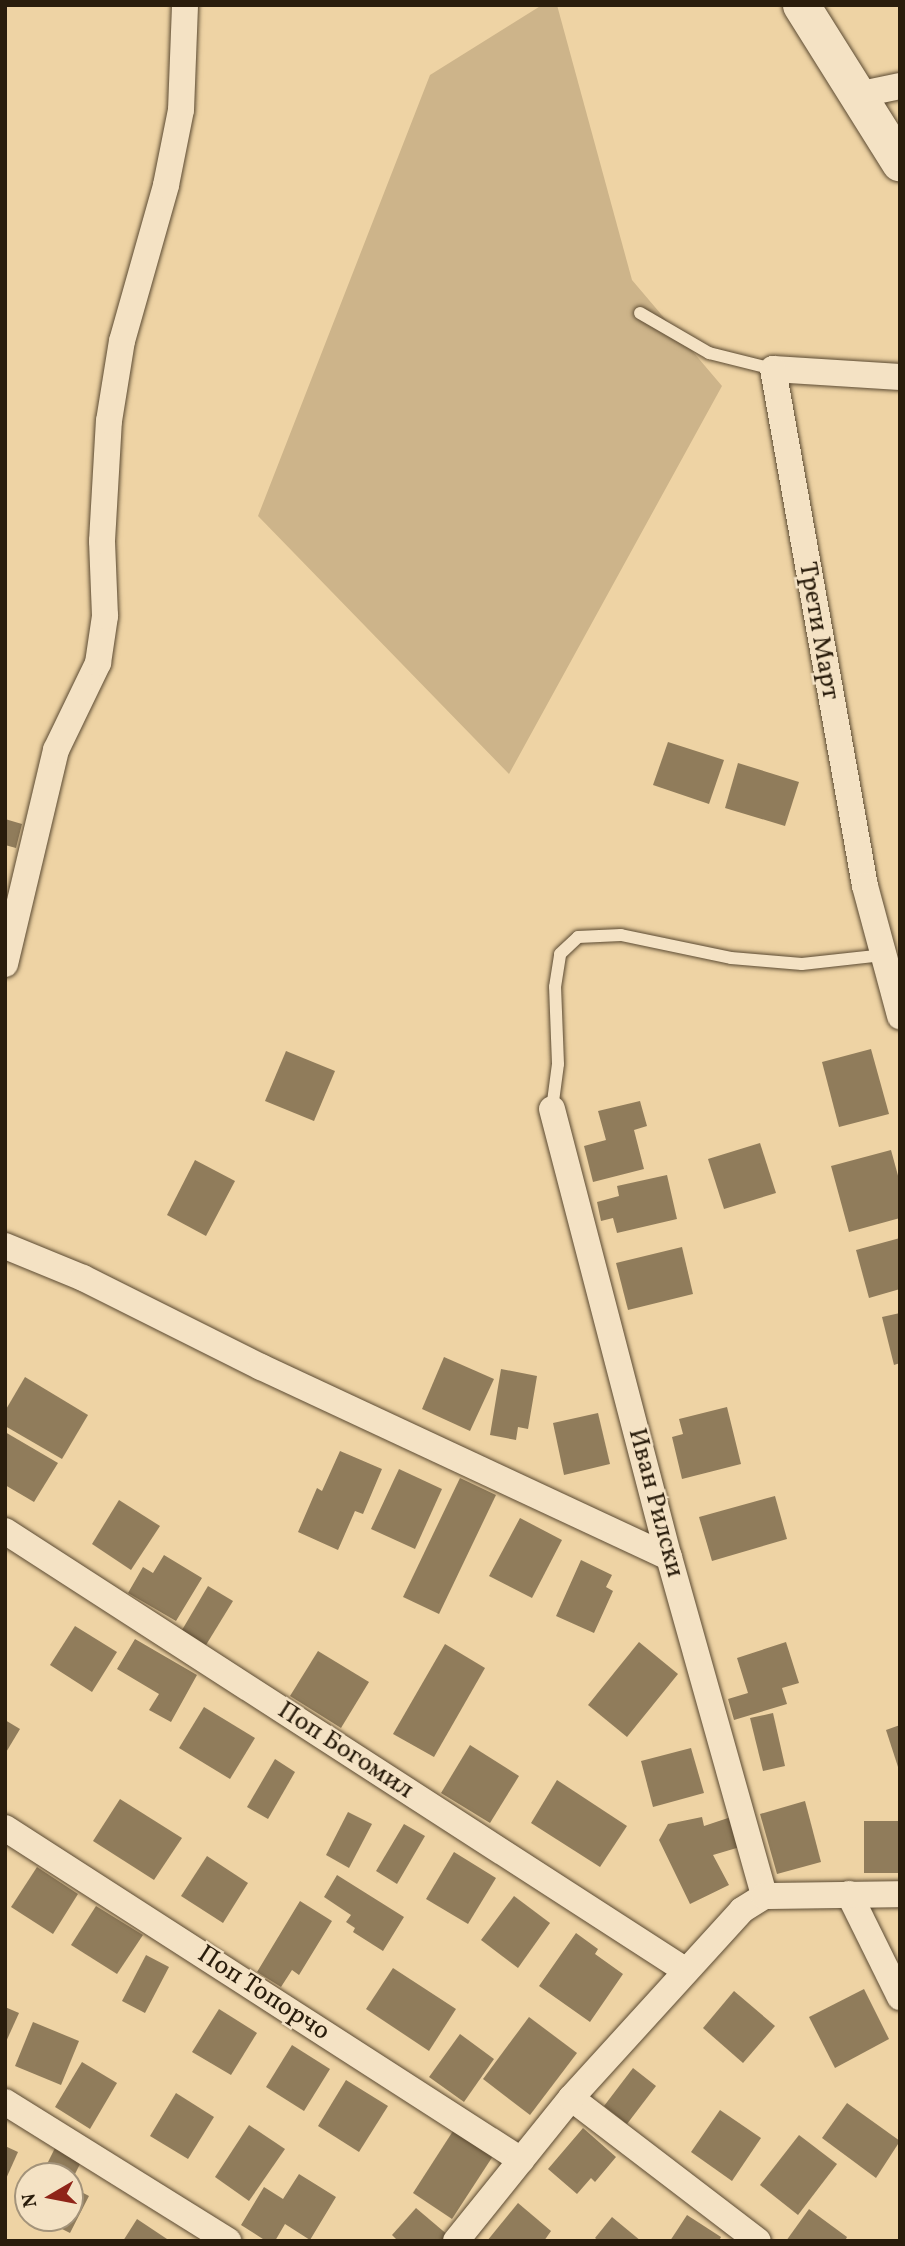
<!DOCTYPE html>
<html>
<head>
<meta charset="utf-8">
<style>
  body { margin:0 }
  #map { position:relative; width:905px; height:2246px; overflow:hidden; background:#eed3a4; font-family:Vollkorn,serif }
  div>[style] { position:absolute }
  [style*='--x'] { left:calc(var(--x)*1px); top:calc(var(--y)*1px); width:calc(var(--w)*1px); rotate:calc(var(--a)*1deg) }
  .green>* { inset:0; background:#cdb48a }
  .building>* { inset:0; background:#907c5b }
  .roads { filter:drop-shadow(0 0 2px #5b4a32) drop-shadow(0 0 2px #5b4a32) }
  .lane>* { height:12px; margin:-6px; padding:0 6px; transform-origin:6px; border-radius:6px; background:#f4e2c4 }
  .street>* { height:26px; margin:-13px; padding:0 13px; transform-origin:13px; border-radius:13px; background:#f4e2c4 }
  .secondary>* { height:37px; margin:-18.5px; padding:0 18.5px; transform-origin:18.5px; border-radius:18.5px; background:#f4e2c4 }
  span { translate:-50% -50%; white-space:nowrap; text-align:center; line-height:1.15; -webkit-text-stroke:5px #f4e2c4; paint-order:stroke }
  .street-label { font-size:26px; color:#2a1d0c }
  .frame { position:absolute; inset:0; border:7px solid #2a1d0c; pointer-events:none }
  .north { position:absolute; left:14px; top:2162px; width:70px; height:70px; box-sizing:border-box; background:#f4e2c4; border:2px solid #a3937a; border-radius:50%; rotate:260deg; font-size:19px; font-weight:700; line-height:28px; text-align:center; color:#2a1d0c }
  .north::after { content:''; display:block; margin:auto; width:24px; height:32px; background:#8f2418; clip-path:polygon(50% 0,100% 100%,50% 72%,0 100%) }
</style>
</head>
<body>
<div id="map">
  <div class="green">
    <div style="clip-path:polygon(542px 5px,557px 5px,632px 280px,722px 386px,509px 774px,258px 516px,430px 75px)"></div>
  </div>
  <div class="building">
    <div style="clip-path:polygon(668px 742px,724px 760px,709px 804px,653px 785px)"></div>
    <div style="clip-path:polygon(738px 763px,799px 782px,785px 826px,725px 808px)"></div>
    <div style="clip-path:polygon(5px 819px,22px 824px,16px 848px,5px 845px)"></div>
    <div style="clip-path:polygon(871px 1049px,889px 1114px,839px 1127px,822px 1062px)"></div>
    <div style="clip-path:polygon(286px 1051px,335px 1071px,314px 1121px,265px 1101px)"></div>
    <div style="clip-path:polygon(640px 1101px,647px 1126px,634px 1130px,644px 1169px,593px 1182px,584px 1146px,606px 1140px,598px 1111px)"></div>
    <div style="clip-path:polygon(760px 1143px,776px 1193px,724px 1209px,708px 1159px)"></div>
    <div style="clip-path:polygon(891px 1150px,900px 1183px,900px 1218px,849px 1232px,831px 1166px)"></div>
    <div style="clip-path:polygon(195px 1160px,235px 1181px,206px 1236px,167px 1215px)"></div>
    <div style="clip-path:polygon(667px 1175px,677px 1219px,617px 1233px,613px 1218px,601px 1221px,597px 1202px,619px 1196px,617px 1186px)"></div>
    <div style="clip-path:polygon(900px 1238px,900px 1289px,869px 1298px,856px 1250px)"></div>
    <div style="clip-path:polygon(682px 1247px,693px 1294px,628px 1310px,616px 1263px)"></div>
    <div style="clip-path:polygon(900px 1313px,900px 1363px,894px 1365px,882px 1317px)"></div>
    <div style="clip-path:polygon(444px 1357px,494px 1379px,470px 1431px,422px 1409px)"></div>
    <div style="clip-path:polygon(501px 1369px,537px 1376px,528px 1429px,518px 1427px,516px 1440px,490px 1435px)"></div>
    <div style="clip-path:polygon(25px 1377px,88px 1415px,62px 1459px,5px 1426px,5px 1411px)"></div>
    <div style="clip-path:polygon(727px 1407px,741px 1464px,682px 1479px,672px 1437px,683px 1434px,679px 1419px)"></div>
    <div style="clip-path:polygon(598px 1413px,610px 1464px,564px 1475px,553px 1423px)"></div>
    <div style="clip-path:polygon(5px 1432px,58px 1463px,34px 1502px,5px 1485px)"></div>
    <div style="clip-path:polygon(340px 1451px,382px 1469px,363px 1514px,355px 1511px,338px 1550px,298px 1532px,317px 1488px,322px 1491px)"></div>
    <div style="clip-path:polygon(399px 1469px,442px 1489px,415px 1549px,371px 1529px)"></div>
    <div style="clip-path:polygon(460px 1478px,496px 1495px,439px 1614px,403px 1597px)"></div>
    <div style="clip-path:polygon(775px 1496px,787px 1539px,712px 1561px,699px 1517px)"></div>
    <div style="clip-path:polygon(119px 1500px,160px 1526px,131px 1570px,92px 1544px)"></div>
    <div style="clip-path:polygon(520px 1518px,562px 1540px,532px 1598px,489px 1576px)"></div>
    <div style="clip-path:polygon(164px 1555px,202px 1578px,176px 1621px,128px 1593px,143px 1567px,153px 1573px)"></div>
    <div style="clip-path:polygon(581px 1560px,612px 1575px,606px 1587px,613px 1591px,594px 1633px,556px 1616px)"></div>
    <div style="clip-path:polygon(208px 1586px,233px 1601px,206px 1645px,182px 1630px)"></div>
    <div style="clip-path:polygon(75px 1626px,117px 1652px,92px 1692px,50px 1665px)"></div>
    <div style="clip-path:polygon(135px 1639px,197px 1675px,171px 1722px,149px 1710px,159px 1694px,117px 1669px)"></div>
    <div style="clip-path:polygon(639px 1642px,678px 1674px,627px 1737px,588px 1705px)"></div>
    <div style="clip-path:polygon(786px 1642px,799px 1683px,782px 1688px,787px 1704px,734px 1720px,728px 1699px,748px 1693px,737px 1658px)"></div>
    <div style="clip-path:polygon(445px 1644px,485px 1668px,434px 1757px,393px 1734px)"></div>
    <div style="clip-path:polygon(318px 1651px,369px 1682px,341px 1728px,290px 1696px)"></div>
    <div style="clip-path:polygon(204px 1707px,255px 1738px,230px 1779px,179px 1748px)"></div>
    <div style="clip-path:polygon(773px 1713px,785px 1766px,763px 1771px,750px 1718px)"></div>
    <div style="clip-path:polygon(5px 1720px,20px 1729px,5px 1754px)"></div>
    <div style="clip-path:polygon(900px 1725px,900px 1770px,899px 1770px,886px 1730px)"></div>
    <div style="clip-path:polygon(470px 1745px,519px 1776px,490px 1823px,441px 1793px)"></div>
    <div style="clip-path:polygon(691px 1748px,704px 1793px,653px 1807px,641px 1761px)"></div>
    <div style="clip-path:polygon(275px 1759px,295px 1772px,268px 1819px,247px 1807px)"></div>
    <div style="clip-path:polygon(557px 1780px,627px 1826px,600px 1867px,531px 1823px)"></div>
    <div style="clip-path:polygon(120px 1799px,182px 1838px,154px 1880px,93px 1841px)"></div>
    <div style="clip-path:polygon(805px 1801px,821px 1862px,777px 1874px,760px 1814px)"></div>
    <div style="clip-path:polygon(348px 1812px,372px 1824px,349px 1868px,326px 1855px)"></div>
    <div style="clip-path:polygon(702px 1817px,704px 1826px,731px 1817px,740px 1847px,713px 1855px,729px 1885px,690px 1904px,659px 1840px,668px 1824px)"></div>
    <div style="clip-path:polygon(864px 1821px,900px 1821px,900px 1873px,864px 1873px)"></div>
    <div style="clip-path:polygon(404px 1824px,425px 1836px,397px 1884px,376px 1871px)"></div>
    <div style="clip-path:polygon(454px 1852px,496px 1878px,468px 1924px,426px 1899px)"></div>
    <div style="clip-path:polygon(207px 1856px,248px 1883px,223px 1923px,181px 1896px)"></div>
    <div style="clip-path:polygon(37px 1867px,78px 1894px,53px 1934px,11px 1907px)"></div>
    <div style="clip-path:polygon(337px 1875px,404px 1917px,383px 1951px,353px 1932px,355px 1928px,346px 1922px,351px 1915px,324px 1897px)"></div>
    <div style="clip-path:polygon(514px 1896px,550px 1923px,518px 1968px,481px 1940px)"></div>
    <div style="clip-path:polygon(300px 1901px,332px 1921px,299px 1975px,292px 1970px,281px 1987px,257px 1972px)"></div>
    <div style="clip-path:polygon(96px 1906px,143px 1935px,117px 1974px,71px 1945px)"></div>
    <div style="clip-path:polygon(576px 1933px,598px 1949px,595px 1954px,623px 1974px,590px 2022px,539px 1986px)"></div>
    <div style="clip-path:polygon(146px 1955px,169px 1967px,145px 2013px,122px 2001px)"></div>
    <div style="clip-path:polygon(393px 1968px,456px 2009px,429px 2051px,366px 2009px)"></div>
    <div style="clip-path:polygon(864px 1989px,889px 2039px,835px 2068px,809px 2017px)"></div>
    <div style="clip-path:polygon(734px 1991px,775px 2026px,743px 2063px,703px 2028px)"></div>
    <div style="clip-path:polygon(5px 2007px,19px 2013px,5px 2044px)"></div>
    <div style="clip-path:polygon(219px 2009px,257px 2033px,231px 2075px,192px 2052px)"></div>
    <div style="clip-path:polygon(529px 2017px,577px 2053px,530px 2115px,483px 2079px)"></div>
    <div style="clip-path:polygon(33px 2022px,79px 2041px,61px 2085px,15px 2066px)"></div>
    <div style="clip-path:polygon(460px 2034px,494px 2059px,464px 2102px,429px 2077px)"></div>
    <div style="clip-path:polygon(292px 2045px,330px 2069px,304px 2111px,266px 2087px)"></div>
    <div style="clip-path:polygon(82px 2062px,117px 2083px,90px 2129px,55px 2107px)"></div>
    <div style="clip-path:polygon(633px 2068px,656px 2086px,627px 2124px,604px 2106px)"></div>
    <div style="clip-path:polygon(346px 2080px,388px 2106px,359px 2152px,318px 2126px)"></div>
    <div style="clip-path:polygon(176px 2093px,214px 2117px,188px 2159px,150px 2136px)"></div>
    <div style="clip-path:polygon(847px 2103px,900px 2141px,876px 2178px,822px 2138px)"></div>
    <div style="clip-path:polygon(720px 2110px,761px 2138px,732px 2181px,691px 2152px)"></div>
    <div style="clip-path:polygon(249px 2125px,285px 2149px,249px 2201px,215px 2177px)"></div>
    <div style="clip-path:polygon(583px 2128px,616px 2157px,595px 2182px,591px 2178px,577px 2194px,548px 2169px)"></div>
    <div style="clip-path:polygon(453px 2131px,493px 2156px,452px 2219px,413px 2193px)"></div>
    <div style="clip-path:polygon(799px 2135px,837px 2164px,798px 2215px,760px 2185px)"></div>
    <div style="clip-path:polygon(5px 2146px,18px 2152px,5px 2181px)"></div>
    <div style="clip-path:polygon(56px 2146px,82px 2160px,70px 2184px,70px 2176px,41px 2176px)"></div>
    <div style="clip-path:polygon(299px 2174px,336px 2197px,310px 2240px,285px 2224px,275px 2241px,266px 2241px,241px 2225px,264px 2187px,283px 2199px)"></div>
    <div style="clip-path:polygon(70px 2186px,89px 2196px,70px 2233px,40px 2218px,70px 2218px)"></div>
    <div style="clip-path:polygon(518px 2203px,551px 2231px,544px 2241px,487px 2241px)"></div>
    <div style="clip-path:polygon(416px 2208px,449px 2236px,444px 2241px,398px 2241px,392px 2235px)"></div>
    <div style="clip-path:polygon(809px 2209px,847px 2237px,845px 2241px,786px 2241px)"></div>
    <div style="clip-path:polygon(687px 2215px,721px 2237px,719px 2241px,670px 2241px)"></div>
    <div style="clip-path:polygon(612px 2217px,641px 2241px,599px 2241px,595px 2238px)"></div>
    <div style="clip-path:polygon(137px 2219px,170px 2241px,123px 2241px)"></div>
  </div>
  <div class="roads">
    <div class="lane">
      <div style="--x:640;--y:313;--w:80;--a:30.1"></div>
      <div style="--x:709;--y:353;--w:66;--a:14"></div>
      <div style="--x:552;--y:1109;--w:45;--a:-82.4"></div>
      <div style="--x:558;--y:1064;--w:77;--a:-92.2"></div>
      <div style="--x:555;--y:987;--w:33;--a:-81"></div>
      <div style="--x:560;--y:954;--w:25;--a:-43"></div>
      <div style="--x:578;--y:937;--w:43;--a:-2.7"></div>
      <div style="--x:621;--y:935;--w:112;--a:11.8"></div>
      <div style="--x:731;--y:958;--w:71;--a:4.8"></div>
      <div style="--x:802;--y:964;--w:81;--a:-6.3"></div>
    </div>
    <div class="street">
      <div style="--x:857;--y:95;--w:44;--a:-11.8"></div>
      <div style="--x:900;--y:377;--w:127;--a:-176.4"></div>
      <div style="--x:773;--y:369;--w:525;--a:79.91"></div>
      <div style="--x:865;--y:886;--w:135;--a:74.9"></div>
      <div style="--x:5;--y:964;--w:220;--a:-76.6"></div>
      <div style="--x:56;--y:750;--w:97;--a:-64.2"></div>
      <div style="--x:98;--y:663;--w:48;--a:-81.5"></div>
      <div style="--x:105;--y:616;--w:75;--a:-92.3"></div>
      <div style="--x:102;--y:541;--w:120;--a:-86.7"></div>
      <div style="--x:109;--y:421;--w:81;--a:-80.8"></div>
      <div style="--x:122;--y:341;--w:162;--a:-74.2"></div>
      <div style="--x:166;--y:185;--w:76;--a:-78.7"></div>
      <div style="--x:181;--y:110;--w:105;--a:-87.8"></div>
      <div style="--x:552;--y:1109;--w:463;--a:75.4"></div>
      <div style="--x:669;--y:1557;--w:352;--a:74.3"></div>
      <div style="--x:5;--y:1246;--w:84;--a:22.3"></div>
      <div style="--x:83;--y:1278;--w:199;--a:26.6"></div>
      <div style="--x:261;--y:1367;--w:450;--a:25"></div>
      <div style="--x:5;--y:1531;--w:809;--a:32.85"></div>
      <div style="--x:5;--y:1828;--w:614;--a:32.76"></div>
      <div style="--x:849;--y:1894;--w:115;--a:63.7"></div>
      <div style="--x:571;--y:2098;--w:235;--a:37.4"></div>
      <div style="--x:5;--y:2102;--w:263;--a:31.9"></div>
      <div style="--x:456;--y:2241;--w:184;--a:-51.2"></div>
      <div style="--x:571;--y:2098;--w:254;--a:-47.7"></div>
      <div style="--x:742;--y:1910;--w:26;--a:-32"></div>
      <div style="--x:764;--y:1896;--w:136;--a:-0.8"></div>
    </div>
    <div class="secondary">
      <div style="--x:801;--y:5;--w:186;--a:57.9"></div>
    </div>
  </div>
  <div class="street-label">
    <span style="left:818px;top:631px;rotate:80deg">Трети Март</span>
    <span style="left:655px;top:1503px;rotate:75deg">Иван Рилски</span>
    <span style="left:345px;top:1751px;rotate:33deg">Поп Богомил</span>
    <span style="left:263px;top:1994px;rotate:33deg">Поп Топорчо</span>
  </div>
  <div class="frame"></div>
  <div class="north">N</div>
</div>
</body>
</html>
